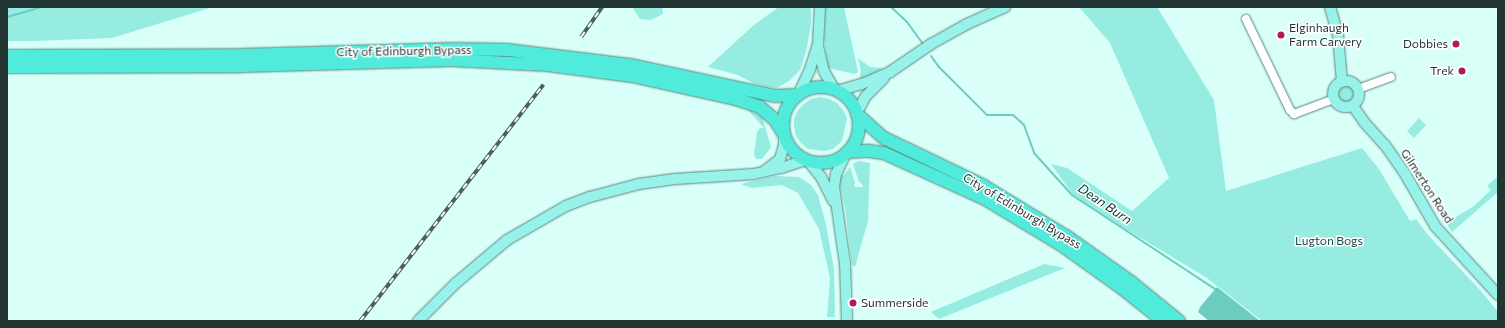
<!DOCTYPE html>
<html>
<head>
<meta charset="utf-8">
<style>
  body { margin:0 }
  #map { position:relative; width:1505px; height:328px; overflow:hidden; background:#d9fff9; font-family:Commissioner,sans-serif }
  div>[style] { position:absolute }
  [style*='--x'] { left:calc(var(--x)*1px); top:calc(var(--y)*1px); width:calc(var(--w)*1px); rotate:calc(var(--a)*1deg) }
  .green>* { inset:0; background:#97ece1 }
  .round { border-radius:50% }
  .water>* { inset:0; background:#6cccc0 }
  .stream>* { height:2px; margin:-1px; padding:0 1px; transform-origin:1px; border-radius:1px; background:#6cccc0 }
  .roads { filter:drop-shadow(0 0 1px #59857f) drop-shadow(0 0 1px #59857f) }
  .minor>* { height:8px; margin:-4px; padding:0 4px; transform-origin:4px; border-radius:4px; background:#fff }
  .major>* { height:10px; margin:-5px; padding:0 5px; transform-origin:5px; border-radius:5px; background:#97f3e9 }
  .major>.ring { margin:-5px; padding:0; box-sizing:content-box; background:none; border:10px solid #97f3e9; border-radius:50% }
  .highway>* { height:12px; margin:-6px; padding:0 6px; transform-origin:6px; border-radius:6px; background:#51ebdb }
  .highway>.ring { margin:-6px; padding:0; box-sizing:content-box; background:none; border:12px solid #51ebdb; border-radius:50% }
  .rail>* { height:3.5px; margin-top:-1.75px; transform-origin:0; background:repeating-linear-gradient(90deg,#fff 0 6px,#4a615d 0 12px); box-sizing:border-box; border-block:1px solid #4a615d }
  .dots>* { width:11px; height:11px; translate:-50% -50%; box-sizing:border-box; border:2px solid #fff; border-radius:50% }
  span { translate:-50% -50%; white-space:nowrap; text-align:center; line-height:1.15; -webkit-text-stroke:3px #fff; paint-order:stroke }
  .poi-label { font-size:12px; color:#223532 }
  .left { translate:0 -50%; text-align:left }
  .right { translate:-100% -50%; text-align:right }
  .street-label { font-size:12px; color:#223532 }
  .park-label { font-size:12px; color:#1d4944 }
  .water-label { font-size:13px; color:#063631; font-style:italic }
  .frame { position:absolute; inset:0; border:8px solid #223532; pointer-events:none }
</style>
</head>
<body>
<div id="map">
  <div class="green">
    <div style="clip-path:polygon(7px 7px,213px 7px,112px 38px,35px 41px,7px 41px)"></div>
    <div style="clip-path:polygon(632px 7px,662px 7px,663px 14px,651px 20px,640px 19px)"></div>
    <div style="clip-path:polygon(779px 7px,811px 7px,811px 24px,806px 52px,800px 70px,789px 81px,777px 88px,768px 87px,753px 83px,738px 75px,708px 67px,755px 24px)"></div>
    <div style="clip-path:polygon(825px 7px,844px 7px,858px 72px,855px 74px,828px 68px,824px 39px)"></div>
    <div style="clip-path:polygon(1079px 7px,1157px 7px,1214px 100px,1226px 191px,1362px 148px,1379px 169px,1410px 221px,1416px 219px,1428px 235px,1481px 291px,1498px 312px,1498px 321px,1262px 321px,1207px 278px,1076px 199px,1051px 164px,1067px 168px,1132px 211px,1169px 178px,1110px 43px)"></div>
    <div style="clip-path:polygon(858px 58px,870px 67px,883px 68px,859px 82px,861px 71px)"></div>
    <div class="round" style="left:1338px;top:85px;width:18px;height:18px"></div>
    <div style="clip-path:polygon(820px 97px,829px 99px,837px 103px,843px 110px,847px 118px,842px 141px,833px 149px,825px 151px,808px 149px,801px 143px,796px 136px,794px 127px,794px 119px,798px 110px,804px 104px,811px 99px)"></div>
    <div style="clip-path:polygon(746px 108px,762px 116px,771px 147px,762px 159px,756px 159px,754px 154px,757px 132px,760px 128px,764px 128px)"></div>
    <div style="clip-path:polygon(1419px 118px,1426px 125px,1414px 138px,1407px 131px)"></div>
    <div style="clip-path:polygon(858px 161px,870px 163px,868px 221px,855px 267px,852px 265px,845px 208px,839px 182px,841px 175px,844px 175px,850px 167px,855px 182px,854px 187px,863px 187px,862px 184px,859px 182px,853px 164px)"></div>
    <div style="clip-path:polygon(775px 176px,799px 177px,811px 185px,818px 195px,826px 225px,834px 269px,835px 317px,827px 317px,830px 278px,819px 229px,798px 193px,782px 185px,751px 188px,741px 184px)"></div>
    <div style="clip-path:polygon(1498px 176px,1498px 192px,1452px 232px,1446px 223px,1474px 206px,1491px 190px,1487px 186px)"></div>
    <div style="clip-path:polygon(1044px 264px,1065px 268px,939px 319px,931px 312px)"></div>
  </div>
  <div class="water">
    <div style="clip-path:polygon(1217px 287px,1260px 321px,1209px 321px,1198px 312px,1200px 307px)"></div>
  </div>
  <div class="stream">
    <div style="--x:891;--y:7;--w:22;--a:43"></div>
    <div style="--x:907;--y:22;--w:26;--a:54"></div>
    <div style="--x:7;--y:17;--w:36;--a:-16"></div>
    <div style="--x:931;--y:56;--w:14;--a:54"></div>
    <div style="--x:939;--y:67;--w:68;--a:45"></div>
    <div style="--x:987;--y:115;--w:26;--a:0"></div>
    <div style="--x:1013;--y:115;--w:15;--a:42"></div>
    <div style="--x:1024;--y:125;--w:30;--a:70"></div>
    <div style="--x:1034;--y:153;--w:57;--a:47.9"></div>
    <div style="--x:1072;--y:195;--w:175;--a:33.3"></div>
  </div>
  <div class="roads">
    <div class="minor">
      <div style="--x:1246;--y:19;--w:101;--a:64.2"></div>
      <div style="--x:1290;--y:110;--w:6;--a:45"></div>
      <div style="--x:1294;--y:114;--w:43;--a:-20.6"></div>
      <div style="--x:1358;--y:89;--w:35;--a:-20"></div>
    </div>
    <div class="major">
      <div style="--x:1330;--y:7;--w:29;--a:74"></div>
      <div style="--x:1338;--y:35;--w:47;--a:85.1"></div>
      <div style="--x:818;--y:46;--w:26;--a:77"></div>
      <div style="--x:824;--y:71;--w:21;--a:61"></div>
      <div class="ring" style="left:1333px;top:81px;width:16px;height:16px"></div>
      <div style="--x:837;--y:91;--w:26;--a:-16"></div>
      <div style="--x:862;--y:84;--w:30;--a:-23"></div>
      <div style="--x:890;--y:72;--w:50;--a:-34.3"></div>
      <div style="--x:931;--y:44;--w:41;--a:-29.1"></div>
      <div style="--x:967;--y:24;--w:42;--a:-24.1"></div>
      <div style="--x:799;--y:93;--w:23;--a:-65"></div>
      <div style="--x:809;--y:72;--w:28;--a:-72"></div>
      <div style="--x:818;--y:45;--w:38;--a:-87"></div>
      <div style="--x:1353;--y:106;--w:19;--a:55"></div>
      <div style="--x:1364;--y:122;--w:31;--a:48"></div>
      <div style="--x:1385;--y:145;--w:33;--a:55"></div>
      <div style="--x:1404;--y:172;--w:62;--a:60.1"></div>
      <div style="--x:1435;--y:226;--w:93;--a:47.6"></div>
      <div style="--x:857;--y:112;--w:18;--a:-61"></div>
      <div style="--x:866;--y:96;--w:25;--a:-45"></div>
      <div style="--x:845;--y:155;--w:21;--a:115"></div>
      <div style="--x:836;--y:174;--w:13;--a:99"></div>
      <div style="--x:834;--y:187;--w:77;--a:81.8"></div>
      <div style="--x:845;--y:263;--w:58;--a:88"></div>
      <div style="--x:809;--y:162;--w:19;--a:51"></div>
      <div style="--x:821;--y:177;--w:27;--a:63"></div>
      <div style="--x:766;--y:170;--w:18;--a:-38"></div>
      <div style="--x:780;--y:159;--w:15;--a:-74"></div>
      <div style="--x:784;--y:145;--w:9;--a:-90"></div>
      <div style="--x:418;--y:321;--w:54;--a:-45"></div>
      <div style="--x:456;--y:283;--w:67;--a:-40.1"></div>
      <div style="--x:507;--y:240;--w:68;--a:-30"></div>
      <div style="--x:566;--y:206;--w:26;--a:-21"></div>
      <div style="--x:590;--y:197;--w:51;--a:-14.9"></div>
      <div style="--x:639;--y:184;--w:36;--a:-8"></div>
      <div style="--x:675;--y:179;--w:79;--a:-3.6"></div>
      <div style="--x:754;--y:174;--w:28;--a:-13"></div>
      <div style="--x:781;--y:168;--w:25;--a:-18"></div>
    </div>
    <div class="highway">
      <div style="--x:7;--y:56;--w:235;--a:-0.2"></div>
      <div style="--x:242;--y:55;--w:212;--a:-1.6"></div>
      <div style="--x:454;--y:49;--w:54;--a:1.1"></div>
      <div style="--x:508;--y:50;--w:124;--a:7"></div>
      <div style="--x:631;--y:65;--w:147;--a:12.1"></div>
      <div style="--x:775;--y:96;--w:21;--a:-3"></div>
      <div style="--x:7;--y:67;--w:234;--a:-0.2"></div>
      <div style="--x:241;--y:66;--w:211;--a:-1.6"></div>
      <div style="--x:452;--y:60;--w:96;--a:3"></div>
      <div style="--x:548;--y:65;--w:85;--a:7.5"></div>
      <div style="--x:632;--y:76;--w:107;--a:12.5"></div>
      <div style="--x:736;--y:99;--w:25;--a:18"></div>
      <div style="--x:760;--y:107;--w:20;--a:41"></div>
      <div style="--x:775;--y:120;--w:15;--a:58"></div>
      <div class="ring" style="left:783px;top:87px;width:64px;height:64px"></div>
      <div style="--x:857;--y:114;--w:36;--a:42"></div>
      <div style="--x:884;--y:138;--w:111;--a:25.6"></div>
      <div style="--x:984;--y:186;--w:96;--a:31.4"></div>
      <div style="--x:1066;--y:236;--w:80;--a:35.3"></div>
      <div style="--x:1131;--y:282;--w:62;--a:39.1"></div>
      <div style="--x:847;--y:152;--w:22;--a:-3"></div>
      <div style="--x:869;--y:151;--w:15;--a:8"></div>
      <div style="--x:884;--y:153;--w:113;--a:24.5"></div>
      <div style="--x:987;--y:200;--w:89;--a:31.2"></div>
      <div style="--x:1063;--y:246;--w:74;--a:35.6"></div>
      <div style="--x:1123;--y:289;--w:51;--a:38.7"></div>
    </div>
  </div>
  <div class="rail">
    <div style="--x:581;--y:37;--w:37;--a:-55"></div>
    <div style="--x:360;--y:321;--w:299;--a:-52.2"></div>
  </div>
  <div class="dots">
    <div style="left:1281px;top:35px;background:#ad1d54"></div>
    <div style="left:1456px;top:44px;background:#ad1d54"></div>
    <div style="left:1462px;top:71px;background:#ad1d54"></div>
    <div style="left:853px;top:303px;background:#ad1d54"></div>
  </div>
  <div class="poi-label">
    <span class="left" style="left:1289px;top:35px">Elginhaugh<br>Farm Carvery</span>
    <span class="right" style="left:1448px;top:44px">Dobbies</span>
    <span class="right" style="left:1454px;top:71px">Trek</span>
    <span class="left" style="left:861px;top:303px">Summerside</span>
  </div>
  <div class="street-label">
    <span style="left:404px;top:51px;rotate:-1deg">City of Edinburgh Bypass</span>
    <span style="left:1427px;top:186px;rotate:57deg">Gilmerton Road</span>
    <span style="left:1022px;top:211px;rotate:31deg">City of Edinburgh Bypass</span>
  </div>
  <div class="park-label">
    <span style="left:1329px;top:241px">Lugton Bogs</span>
  </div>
  <div class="water-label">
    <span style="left:1105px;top:204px;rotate:34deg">Dean Burn</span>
  </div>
  <div class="frame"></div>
</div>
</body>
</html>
